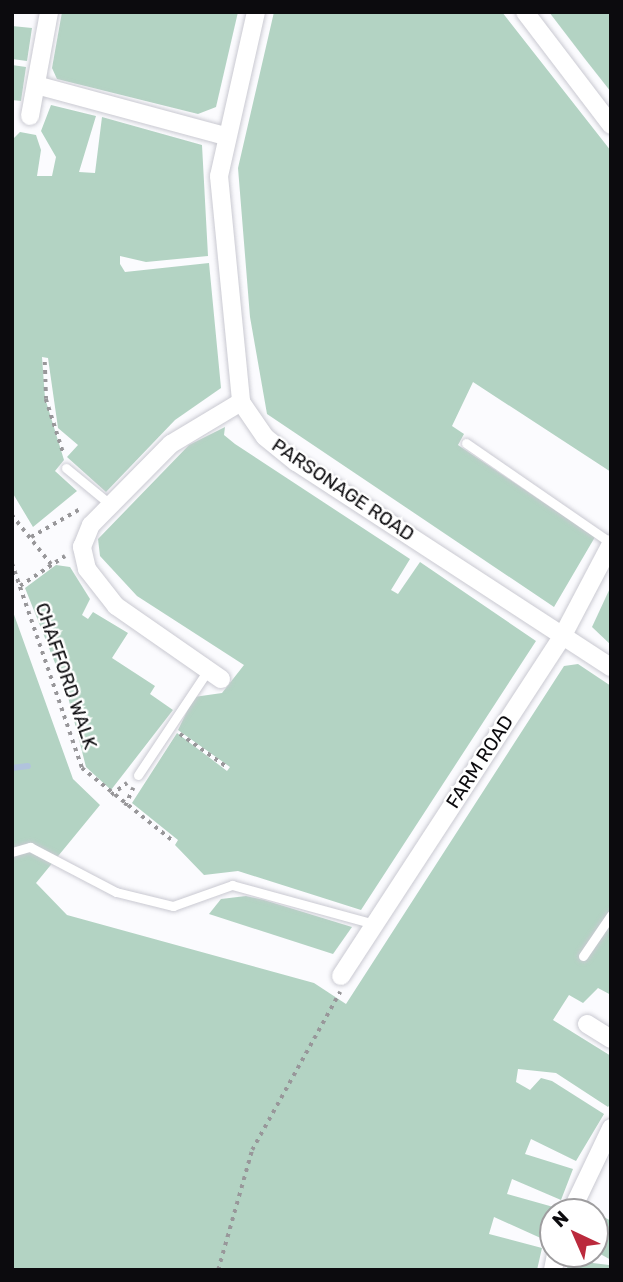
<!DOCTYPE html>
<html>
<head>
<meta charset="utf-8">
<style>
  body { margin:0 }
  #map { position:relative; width:623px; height:1282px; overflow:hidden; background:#fbfbfe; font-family:Rubik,sans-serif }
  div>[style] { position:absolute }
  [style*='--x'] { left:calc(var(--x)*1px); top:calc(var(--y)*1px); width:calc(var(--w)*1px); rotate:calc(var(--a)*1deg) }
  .green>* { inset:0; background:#b3d3c3 }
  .stream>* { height:6px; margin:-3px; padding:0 3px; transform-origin:3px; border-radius:3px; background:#b1c3dd }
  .path>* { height:3.5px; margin-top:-1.75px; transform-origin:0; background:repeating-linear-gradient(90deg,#98979a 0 3.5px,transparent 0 8.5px) }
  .roads { filter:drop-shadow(0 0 2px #c9c9d1) drop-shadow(0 0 2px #c9c9d1) }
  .lane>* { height:9px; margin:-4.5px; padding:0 4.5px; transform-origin:4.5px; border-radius:4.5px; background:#fff }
  .street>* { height:18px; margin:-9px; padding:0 9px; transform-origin:9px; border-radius:9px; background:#fff }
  span { translate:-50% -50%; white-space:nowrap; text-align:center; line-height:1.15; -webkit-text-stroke:5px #fff; paint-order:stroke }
  .street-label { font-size:19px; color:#0c0b0e }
  .frame { position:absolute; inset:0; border:14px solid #0c0b0e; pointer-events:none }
  .north { position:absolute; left:539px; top:1198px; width:70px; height:70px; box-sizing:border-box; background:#fff; border:2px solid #9e9d9f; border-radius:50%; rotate:316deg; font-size:19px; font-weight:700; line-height:28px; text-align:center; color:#0c0b0e }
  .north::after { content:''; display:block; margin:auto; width:24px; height:32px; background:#bb2a3d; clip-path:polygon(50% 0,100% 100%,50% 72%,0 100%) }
</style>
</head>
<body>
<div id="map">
  <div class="green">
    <div style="clip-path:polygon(62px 12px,238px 12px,216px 107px,198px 114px,57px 79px,52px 68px)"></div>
    <div style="clip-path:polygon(274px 12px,502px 12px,611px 151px,611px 472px,473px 382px,452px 426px,464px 434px,458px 445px,595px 537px,554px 607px,267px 414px,250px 317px,238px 168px)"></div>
    <div style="clip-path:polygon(549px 12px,611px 12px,611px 92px,585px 59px)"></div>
    <div style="clip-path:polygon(12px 26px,32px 28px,27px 61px,12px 59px)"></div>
    <div style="clip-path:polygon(12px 65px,26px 67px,21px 101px,12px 100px)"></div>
    <div style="clip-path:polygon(51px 105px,96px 116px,79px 172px,95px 173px,102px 117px,202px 145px,208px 256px,146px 262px,120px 256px,120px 264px,125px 272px,209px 263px,221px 388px,175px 420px,106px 492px,67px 457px,78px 445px,58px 428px,48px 358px,42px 357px,45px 398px,64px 460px,55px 471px,77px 491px,33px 527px,12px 492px,12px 140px,20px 132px,36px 135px,41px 150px,37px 176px,52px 176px,56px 157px,41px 131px)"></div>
    <div style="clip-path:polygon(225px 427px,224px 435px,235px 444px,410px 559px,391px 590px,398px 594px,420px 562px,536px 641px,361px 910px,238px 871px,204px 875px,175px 845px,178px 840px,132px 803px,177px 733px,227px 771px,230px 767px,178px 730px,194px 697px,222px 693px,244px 665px,137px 596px,100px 556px,98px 539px,189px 445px)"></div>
    <div style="clip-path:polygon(56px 565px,70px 567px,90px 599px,82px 615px,88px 619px,93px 612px,128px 633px,112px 658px,155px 686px,150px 694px,173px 710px,111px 790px,86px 767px,67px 693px,25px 588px)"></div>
    <div style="clip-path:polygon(611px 586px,611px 645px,592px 627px)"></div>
    <div style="clip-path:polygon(12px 609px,73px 779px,100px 805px,36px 883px,67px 915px,314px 983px,346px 1004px,564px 666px,578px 664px,611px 686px,611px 995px,598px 988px,583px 1003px,569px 995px,553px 1020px,611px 1056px,611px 1103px,608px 1107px,556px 1073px,518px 1069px,516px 1082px,530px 1090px,541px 1078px,552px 1081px,604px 1114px,576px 1161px,531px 1139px,525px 1154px,573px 1169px,561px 1200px,512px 1179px,507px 1194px,557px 1208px,545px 1240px,494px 1217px,489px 1234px,542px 1248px,537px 1270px,12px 1270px)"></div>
    <div style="clip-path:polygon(246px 896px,264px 900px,352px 927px,333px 954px,209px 914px,221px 899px)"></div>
    <div style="clip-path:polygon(592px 1210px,611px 1221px,611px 1260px,595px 1251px)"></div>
    <div style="clip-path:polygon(568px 1260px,609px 1265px,611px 1270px,567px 1270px)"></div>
  </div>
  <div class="stream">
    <div style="--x:12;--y:768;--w:16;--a:-7"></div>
  </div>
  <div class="path">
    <div style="--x:45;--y:362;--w:37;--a:88"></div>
    <div style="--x:46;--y:399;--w:59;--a:72.2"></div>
    <div style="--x:12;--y:515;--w:63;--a:51.5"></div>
    <div style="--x:31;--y:537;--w:56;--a:-29.7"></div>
    <div style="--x:12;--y:563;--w:217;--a:71.1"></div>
    <div style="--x:82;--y:768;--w:117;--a:38.7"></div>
    <div style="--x:20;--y:586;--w:54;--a:-33.7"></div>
    <div style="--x:180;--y:734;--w:57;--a:35.1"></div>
    <div style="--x:111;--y:795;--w:20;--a:-37"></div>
    <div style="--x:125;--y:806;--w:20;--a:-66"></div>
    <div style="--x:218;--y:1270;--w:125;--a:-74.2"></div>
    <div style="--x:252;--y:1150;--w:181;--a:-60.9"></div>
  </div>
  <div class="roads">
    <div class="lane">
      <div style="--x:466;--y:443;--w:176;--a:34.6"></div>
      <div style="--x:66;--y:468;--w:58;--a:39.4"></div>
      <div style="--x:138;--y:775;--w:126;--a:-56.3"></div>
      <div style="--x:12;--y:852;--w:19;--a:-16"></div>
      <div style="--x:30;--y:847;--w:97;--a:27.6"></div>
      <div style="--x:116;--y:892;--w:59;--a:13.8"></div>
      <div style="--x:173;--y:906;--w:63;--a:-19.6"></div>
      <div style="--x:232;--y:885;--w:148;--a:15.3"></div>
      <div style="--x:583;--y:956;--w:50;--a:-55.7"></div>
    </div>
    <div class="street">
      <div style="--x:256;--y:12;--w:168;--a:102.7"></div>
      <div style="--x:219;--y:176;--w:227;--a:84.4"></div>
      <div style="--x:241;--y:402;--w:42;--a:55.6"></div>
      <div style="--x:265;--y:437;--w:40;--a:39"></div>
      <div style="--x:296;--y:462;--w:376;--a:33.1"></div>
      <div style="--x:525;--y:12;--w:142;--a:52.7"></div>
      <div style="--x:36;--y:85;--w:196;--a:15.1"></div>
      <div style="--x:30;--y:116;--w:106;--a:-79.6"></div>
      <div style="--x:221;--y:679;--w:128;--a:-145.2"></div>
      <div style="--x:116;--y:606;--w:47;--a:-128.1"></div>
      <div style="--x:87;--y:569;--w:23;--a:-103"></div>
      <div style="--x:82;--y:547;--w:24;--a:-68"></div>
      <div style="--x:91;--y:525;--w:114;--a:-45.4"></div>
      <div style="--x:171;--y:444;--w:82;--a:-31"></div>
      <div style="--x:341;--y:976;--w:407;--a:-56.9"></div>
      <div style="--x:563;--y:635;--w:103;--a:-62.2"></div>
      <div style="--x:587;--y:1024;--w:28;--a:32"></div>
      <div style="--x:571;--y:1212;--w:93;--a:-64.5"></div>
      <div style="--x:553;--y:1270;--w:16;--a:-79"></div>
    </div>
  </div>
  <div class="street-label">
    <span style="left:343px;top:490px;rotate:34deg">PARSONAGE ROAD</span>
    <span style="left:66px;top:676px;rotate:71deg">CHAFFORD WALK</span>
    <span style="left:480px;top:762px;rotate:-57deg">FARM ROAD</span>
  </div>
  <div class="frame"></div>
  <div class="north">N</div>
</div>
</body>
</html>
